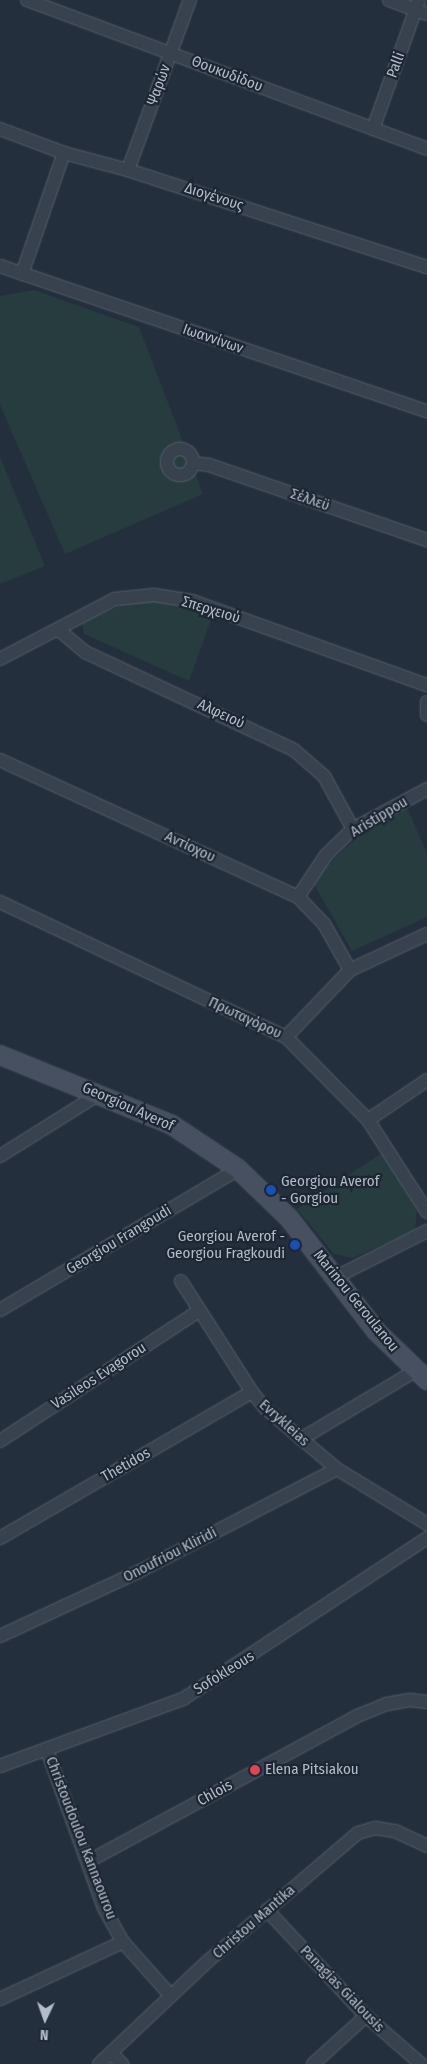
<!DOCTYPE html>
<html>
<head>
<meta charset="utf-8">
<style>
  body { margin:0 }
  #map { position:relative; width:427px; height:2064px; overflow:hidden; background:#242f3e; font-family:"Fira Sans Condensed",sans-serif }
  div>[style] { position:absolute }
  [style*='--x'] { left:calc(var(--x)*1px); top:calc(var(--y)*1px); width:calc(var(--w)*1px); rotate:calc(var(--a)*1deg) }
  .green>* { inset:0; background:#263c3f }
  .roads { filter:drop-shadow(0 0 1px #565f6c) drop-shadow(0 0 1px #565f6c) }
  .street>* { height:12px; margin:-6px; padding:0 6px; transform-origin:6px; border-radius:6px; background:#38414e }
  .street>.ring { margin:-6px; padding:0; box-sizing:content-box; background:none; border:12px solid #38414e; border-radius:50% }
  .secondary>* { height:18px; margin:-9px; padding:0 9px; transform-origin:9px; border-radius:9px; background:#465061 }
  .dots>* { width:14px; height:14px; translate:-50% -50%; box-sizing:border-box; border:2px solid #1d2633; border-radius:50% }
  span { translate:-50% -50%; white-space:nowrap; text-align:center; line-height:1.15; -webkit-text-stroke:4.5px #1d2633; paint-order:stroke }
  .street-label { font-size:15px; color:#b4bcc9 }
  .poi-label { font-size:15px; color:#b4bcc9 }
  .left { translate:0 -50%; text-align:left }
  .right { translate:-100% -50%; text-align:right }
  .north { position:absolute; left:20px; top:1994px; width:50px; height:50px; -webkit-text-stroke:4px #1d2633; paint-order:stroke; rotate:183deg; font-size:14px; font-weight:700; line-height:20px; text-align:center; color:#b4bcc9 }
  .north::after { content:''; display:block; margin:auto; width:18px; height:22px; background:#b4bcc9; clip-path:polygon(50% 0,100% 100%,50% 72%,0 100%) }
</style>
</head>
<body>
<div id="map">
  <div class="green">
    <div style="clip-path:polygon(34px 290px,139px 327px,203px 494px,65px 554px,0 405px,0 296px)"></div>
    <div style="clip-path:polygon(0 457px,45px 566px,0 584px)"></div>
    <div style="clip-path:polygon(145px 600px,162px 601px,212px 617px,189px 681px,84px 634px,82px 624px,90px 619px,121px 605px)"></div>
    <div style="clip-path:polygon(406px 805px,427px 854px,427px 917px,352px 951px,311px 879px,368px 828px)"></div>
    <div style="clip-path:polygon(382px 1153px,417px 1210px,415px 1230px,353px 1258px,334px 1254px,297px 1209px)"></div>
  </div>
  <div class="roads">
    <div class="street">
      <div style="--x:27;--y:0;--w:427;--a:20.4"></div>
      <div style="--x:389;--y:0;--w:40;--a:20.2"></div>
      <div style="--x:0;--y:129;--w:68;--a:20.6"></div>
      <div style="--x:64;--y:153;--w:66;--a:14.9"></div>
      <div style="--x:128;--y:170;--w:314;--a:18"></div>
      <div style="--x:373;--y:129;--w:137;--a:-70.4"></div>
      <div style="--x:128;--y:170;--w:181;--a:-70"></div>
      <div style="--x:0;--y:266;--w:451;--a:18.8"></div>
      <div style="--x:22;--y:274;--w:128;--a:-70.9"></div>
      <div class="ring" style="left:167px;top:449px;width:14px;height:14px"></div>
      <div style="--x:193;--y:463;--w:16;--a:7"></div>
      <div style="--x:209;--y:465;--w:231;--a:19"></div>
      <div style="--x:60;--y:631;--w:33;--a:40"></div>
      <div style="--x:85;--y:652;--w:231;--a:25.1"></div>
      <div style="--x:294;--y:750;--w:40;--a:41"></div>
      <div style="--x:324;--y:776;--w:60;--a:61.3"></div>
      <div style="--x:0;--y:659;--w:130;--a:-27.6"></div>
      <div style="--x:115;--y:599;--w:39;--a:-6"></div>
      <div style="--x:154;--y:595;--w:38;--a:9"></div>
      <div style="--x:192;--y:601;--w:250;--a:19.7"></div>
      <div style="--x:427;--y:702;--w:13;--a:90"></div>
      <div style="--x:0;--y:760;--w:328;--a:24.7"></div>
      <div style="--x:298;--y:897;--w:37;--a:46"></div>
      <div style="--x:324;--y:924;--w:53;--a:60.5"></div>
      <div style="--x:298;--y:897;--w:50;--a:-56.3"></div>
      <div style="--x:326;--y:855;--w:37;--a:-44"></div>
      <div style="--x:353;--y:829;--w:84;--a:-28.4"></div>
      <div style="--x:0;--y:902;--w:316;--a:25.3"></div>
      <div style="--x:286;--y:1037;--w:117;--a:45.3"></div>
      <div style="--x:368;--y:1120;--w:109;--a:57.3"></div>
      <div style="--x:286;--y:1037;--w:93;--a:-46.3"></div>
      <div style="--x:350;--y:970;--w:85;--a:-25.1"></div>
      <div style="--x:368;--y:1120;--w:71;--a:-34.1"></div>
      <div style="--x:0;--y:1156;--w:117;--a:-32.1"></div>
      <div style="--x:334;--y:1278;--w:104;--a:-26.8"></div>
      <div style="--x:181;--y:1281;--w:132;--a:57.4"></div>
      <div style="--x:252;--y:1392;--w:21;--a:51"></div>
      <div style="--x:265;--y:1408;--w:94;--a:40.3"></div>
      <div style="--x:337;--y:1469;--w:105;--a:31.4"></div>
      <div style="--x:0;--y:1310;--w:277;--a:-30.6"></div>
      <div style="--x:301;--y:1439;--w:133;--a:-30.8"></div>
      <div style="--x:0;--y:1441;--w:238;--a:-33.2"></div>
      <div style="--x:0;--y:1538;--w:291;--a:-30.1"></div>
      <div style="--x:0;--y:1636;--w:152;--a:-24.9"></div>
      <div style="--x:138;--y:1572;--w:224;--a:-27.4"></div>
      <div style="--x:47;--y:1750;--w:168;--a:70.2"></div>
      <div style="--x:104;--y:1908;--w:39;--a:61"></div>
      <div style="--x:123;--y:1942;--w:72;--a:48.4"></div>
      <div style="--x:0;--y:1766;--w:195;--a:-20.1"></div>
      <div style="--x:183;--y:1699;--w:292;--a:-33.4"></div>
      <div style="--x:89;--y:1861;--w:305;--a:-28.4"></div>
      <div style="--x:357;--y:1716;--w:32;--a:-22"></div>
      <div style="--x:387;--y:1704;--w:23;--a:-10"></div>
      <div style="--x:410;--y:1700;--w:17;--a:7"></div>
      <div style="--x:267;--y:1910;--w:145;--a:47"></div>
      <div style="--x:366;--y:2016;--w:73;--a:41.1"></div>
      <div style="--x:0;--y:1999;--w:136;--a:-24.9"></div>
      <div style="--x:111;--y:2053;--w:16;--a:45"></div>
      <div style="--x:99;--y:2064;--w:150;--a:-43.4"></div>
      <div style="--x:208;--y:1961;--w:197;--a:-40.5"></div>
      <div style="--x:358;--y:1833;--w:18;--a:-16"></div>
      <div style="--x:375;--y:1828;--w:20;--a:9"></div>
      <div style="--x:395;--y:1831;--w:35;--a:25"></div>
      <div style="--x:313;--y:2064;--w:72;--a:-42.2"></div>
    </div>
    <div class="secondary">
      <div style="--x:0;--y:1055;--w:186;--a:22.1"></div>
      <div style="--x:172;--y:1125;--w:79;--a:33.7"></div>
      <div style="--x:238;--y:1169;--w:71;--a:43.9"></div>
      <div style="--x:289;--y:1218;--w:143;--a:52.4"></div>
      <div style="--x:376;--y:1331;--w:71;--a:43.9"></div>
    </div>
  </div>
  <div class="dots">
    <div style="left:271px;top:1190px;background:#1a4fb4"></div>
    <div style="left:295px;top:1245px;background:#1a4fb4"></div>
    <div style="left:255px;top:1770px;background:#e0444e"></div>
  </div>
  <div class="street-label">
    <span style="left:396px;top:65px;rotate:-70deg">Palli</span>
    <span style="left:227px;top:74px;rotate:21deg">Θουκυδίδου</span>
    <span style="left:159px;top:85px;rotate:-70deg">Ψαρών</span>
    <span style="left:214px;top:197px;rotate:18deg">Διογένους</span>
    <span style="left:213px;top:339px;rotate:19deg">Ιωαννίνων</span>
    <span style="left:310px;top:500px;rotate:19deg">Σέλλεϋ</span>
    <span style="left:211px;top:610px;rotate:17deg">Σπερχειού</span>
    <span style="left:221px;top:714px;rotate:25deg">Αλφειού</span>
    <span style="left:379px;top:817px;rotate:-31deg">Aristippou</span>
    <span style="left:190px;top:847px;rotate:25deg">Αντίοχου</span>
    <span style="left:245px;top:1018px;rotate:25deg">Πρωταγόρου</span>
    <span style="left:128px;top:1107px;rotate:24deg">Georgiou Averof</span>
    <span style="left:119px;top:1240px;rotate:-31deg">Georgiou Frangoudi</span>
    <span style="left:356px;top:1301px;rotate:51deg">Marinou Geroulanou</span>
    <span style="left:99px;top:1376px;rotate:-33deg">Vasileos Evagorou</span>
    <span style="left:284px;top:1423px;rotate:42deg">Evrykleias</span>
    <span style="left:126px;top:1465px;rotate:-30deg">Thetidos</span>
    <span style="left:170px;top:1555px;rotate:-27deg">Onoufriou Kliridi</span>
    <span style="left:224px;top:1673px;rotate:-32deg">Sofokleous</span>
    <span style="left:215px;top:1793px;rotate:-29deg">Chlois</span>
    <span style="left:81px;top:1838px;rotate:69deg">Christoudoulou Kannaourou</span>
    <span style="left:254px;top:1922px;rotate:-41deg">Christou Mantika</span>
    <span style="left:342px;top:1989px;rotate:46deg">Panagias Gialousis</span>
  </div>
  <div class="poi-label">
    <span class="left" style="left:281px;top:1190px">Georgiou Averof<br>- Gorgiou</span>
    <span class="right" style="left:285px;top:1245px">Georgiou Averof -<br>Georgiou Fragkoudi</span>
    <span class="left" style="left:265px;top:1770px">Elena Pitsiakou</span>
  </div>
  <div class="north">N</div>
</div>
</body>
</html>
